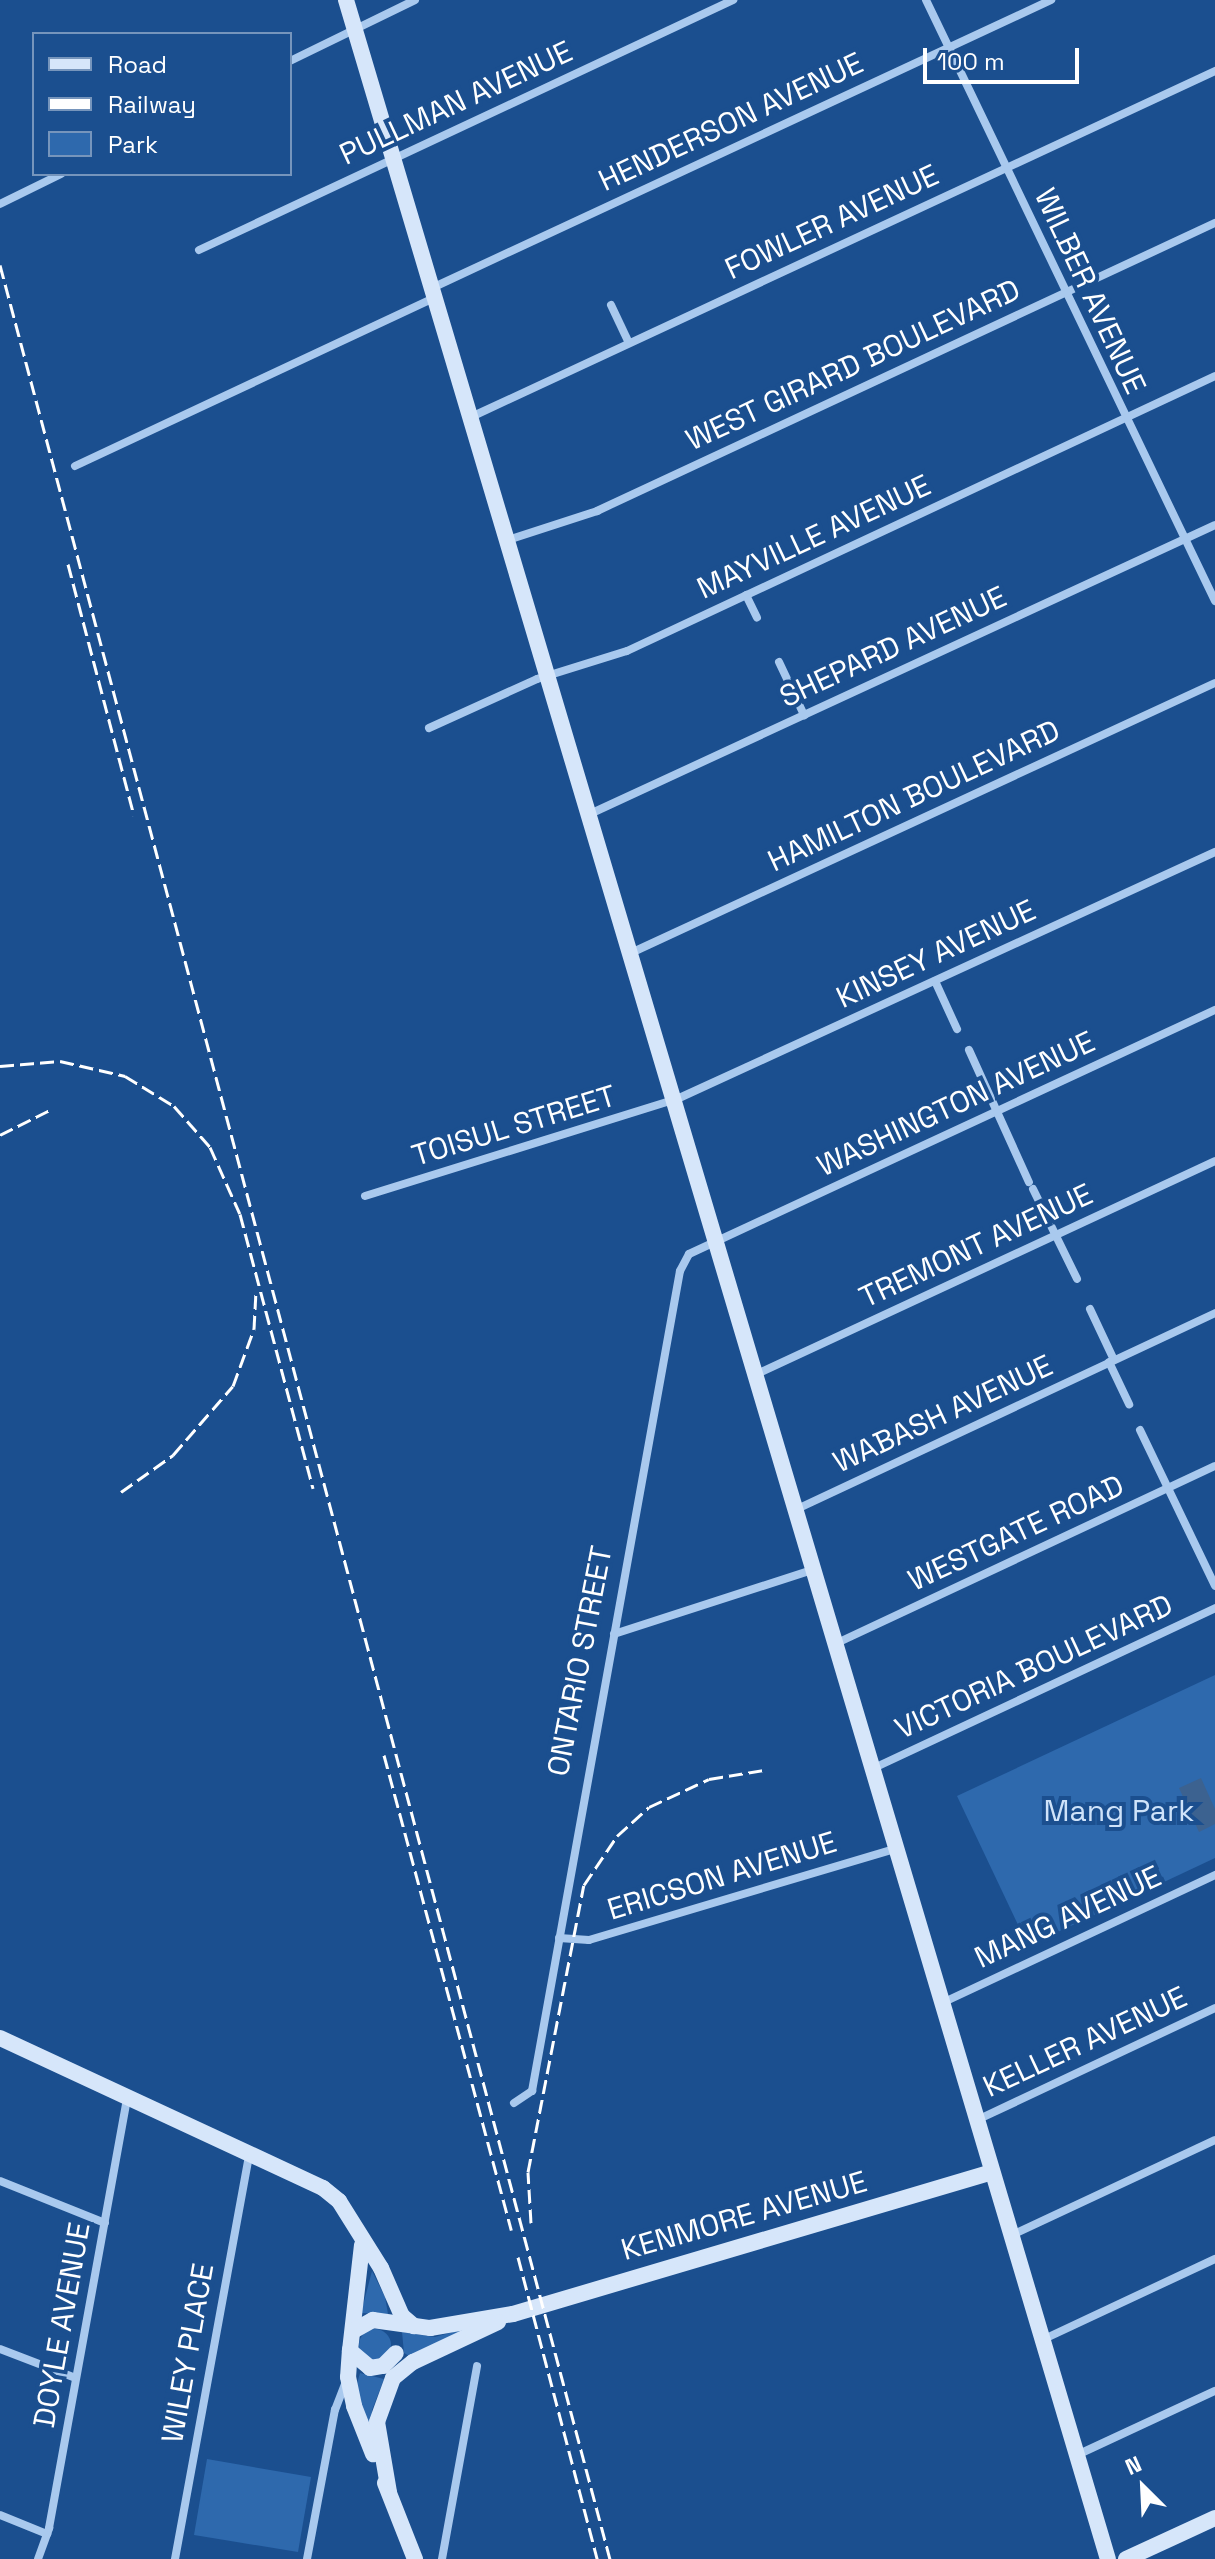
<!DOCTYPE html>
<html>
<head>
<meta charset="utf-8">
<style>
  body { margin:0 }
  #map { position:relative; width:1215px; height:2559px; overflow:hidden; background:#1b4f8f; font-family:"Space Grotesk",sans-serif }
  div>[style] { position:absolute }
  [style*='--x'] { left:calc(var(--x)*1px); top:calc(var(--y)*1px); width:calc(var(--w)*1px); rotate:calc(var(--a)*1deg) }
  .green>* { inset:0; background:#2e69ad }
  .round { border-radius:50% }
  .water>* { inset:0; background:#3c6290 }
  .street>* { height:8px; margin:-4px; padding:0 4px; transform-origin:4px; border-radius:4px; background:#a9c9ee }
  .secondary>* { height:16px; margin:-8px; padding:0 8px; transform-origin:8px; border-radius:8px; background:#d6e6fa }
  .rail>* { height:3px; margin-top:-1.5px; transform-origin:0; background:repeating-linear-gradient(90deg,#fff 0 14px,transparent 0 20px) }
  span { translate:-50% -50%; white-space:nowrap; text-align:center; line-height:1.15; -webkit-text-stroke:8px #1b4f8f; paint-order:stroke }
  .street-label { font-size:30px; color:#fff }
  .park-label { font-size:30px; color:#cfe3fa }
  .legend { position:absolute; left:32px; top:32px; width:260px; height:144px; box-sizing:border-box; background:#1b4f8f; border:2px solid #7695bc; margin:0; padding:10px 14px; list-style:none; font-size:24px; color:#fff }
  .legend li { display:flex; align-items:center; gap:16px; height:40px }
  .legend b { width:40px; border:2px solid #7695bc }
  .north { position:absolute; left:1103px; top:2447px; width:80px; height:80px; -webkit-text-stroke:6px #1b4f8f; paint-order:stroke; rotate:336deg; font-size:22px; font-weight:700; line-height:32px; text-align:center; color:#fff }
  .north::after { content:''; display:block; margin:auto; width:28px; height:36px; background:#fff; clip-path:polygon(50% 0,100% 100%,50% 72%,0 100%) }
  .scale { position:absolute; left:923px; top:48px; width:156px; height:36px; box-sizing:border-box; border:4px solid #fff; border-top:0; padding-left:10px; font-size:24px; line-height:28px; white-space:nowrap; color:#fff; -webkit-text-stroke:6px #1b4f8f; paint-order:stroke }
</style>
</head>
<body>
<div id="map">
  <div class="green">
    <div style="clip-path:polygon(1215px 1675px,1215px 1858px,1028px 1946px,957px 1796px)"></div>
    <div style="clip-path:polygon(372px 2271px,385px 2297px,388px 2314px,361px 2313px)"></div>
    <div style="clip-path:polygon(474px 2326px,411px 2357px,404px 2353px,402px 2332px,435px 2337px)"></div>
    <div class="round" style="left:359px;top:2329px;width:32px;height:32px"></div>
    <div style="clip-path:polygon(360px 2373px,384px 2379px,372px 2410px,371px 2434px,356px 2387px)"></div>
    <div style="clip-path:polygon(207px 2459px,311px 2477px,298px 2552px,194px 2535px)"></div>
  </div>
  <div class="water">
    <div style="clip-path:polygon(1201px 1778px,1215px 1809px,1215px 1824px,1199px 1832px,1179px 1788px)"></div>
  </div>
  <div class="street">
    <div style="--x:926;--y:0;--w:667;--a:64.32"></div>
    <div style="--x:290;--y:61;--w:139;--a:-26"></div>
    <div style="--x:0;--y:204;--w:68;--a:-26.2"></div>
    <div style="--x:199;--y:250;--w:590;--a:-25.09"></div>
    <div style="--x:432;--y:288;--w:683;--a:-24.95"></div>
    <div style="--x:611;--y:305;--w:42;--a:64.7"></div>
    <div style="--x:471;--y:417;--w:821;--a:-24.94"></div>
    <div style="--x:75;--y:466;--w:396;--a:-25.1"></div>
    <div style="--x:508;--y:540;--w:94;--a:-18"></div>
    <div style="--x:597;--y:511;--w:682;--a:-24.99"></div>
    <div style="--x:746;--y:595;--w:25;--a:64"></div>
    <div style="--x:779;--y:662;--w:59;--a:64.7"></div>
    <div style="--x:429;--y:728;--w:119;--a:-24.4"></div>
    <div style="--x:537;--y:679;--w:94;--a:-17.3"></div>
    <div style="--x:627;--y:651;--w:649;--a:-25.06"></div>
    <div style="--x:592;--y:813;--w:686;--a:-24.81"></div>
    <div style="--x:633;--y:952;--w:641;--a:-24.81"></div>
    <div style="--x:935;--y:981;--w:53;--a:65.4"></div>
    <div style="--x:969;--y:1050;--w:145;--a:65.6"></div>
    <div style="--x:1033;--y:1189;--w:100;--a:63.9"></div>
    <div style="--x:365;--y:1196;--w:327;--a:-17.3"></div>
    <div style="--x:677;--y:1099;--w:592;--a:-24.66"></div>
    <div style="--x:1090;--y:1309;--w:56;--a:64.8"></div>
    <div style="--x:1109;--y:1362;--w:47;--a:64.5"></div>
    <div style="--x:757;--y:1374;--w:505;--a:-24.94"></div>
    <div style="--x:1140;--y:1430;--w:173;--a:64.3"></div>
    <div style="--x:797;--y:1509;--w:462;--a:-25.1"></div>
    <div style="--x:614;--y:1634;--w:211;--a:-17.9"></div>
    <div style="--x:837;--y:1643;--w:417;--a:-25.1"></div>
    <div style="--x:874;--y:1768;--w:377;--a:-25.1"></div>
    <div style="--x:559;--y:1938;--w:30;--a:4"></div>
    <div style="--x:589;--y:1940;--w:321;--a:-16.6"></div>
    <div style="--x:942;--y:2003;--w:302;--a:-25.1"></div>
    <div style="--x:514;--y:2103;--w:22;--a:-34"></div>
    <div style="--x:532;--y:2091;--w:833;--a:-79.77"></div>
    <div style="--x:680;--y:1271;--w:19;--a:-62"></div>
    <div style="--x:689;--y:1254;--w:580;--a:-24.89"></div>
    <div style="--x:977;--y:2120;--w:263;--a:-25.2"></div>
    <div style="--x:0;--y:2181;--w:113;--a:21.8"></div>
    <div style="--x:1010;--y:2236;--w:226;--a:-25.1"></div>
    <div style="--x:1042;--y:2340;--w:191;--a:-25.1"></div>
    <div style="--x:0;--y:2349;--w:81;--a:20.9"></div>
    <div style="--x:1077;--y:2455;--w:152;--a:-24.9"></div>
    <div style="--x:0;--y:2515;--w:51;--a:22"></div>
    <div style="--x:38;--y:2559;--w:33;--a:-70"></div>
    <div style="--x:49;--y:2528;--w:437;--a:-79.7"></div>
    <div style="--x:175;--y:2559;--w:411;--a:-79.6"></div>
    <div style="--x:307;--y:2559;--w:152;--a:-79.4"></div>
    <div style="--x:335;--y:2410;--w:31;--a:-69"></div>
    <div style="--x:442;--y:2559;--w:196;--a:-79.7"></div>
  </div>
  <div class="secondary">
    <div style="--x:346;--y:0;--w:2670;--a:73.42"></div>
    <div style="--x:0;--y:2038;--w:356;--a:24.9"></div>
    <div style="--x:323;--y:2188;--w:21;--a:39"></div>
    <div style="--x:339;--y:2201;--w:79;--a:57.9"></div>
    <div style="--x:381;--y:2268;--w:52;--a:66.4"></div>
    <div style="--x:402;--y:2316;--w:16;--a:40"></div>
    <div style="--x:362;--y:2245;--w:107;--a:96.5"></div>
    <div style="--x:350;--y:2351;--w:26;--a:40"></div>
    <div style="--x:370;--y:2368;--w:13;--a:-9"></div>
    <div style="--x:383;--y:2366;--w:18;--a:-45"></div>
    <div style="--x:353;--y:2331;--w:23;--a:-29"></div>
    <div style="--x:373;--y:2320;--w:58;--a:8"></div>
    <div style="--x:430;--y:2328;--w:84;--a:-9.6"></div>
    <div style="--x:513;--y:2314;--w:499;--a:-16.5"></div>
    <div style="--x:350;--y:2349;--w:28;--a:94"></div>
    <div style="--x:348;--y:2377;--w:30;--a:78"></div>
    <div style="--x:354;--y:2406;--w:52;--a:68.4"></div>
    <div style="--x:385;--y:2483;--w:82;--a:68.5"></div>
    <div style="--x:389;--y:2492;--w:71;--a:-99.7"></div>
    <div style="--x:377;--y:2422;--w:47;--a:-70"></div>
    <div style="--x:393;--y:2378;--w:26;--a:-39"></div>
    <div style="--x:413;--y:2362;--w:94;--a:-25.2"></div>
    <div style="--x:1126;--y:2559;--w:98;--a:-24.7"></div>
  </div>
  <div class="rail">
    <div style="--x:0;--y:265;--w:2374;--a:75.11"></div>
    <div style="--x:68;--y:564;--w:260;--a:75.3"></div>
    <div style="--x:0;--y:1066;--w:60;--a:-4.8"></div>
    <div style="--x:60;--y:1061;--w:67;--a:13"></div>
    <div style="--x:125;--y:1076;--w:57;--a:31.5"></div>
    <div style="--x:174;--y:1106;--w:55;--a:48.7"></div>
    <div style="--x:210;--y:1147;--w:73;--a:65.9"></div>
    <div style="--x:240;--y:1214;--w:284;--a:75.1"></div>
    <div style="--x:0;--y:1135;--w:58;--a:-26.6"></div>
    <div style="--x:121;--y:1492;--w:64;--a:-35.4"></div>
    <div style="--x:173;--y:1455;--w:91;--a:-49"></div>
    <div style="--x:233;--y:1386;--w:61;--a:-69.8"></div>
    <div style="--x:254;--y:1329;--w:35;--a:-87"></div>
    <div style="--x:384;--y:1755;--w:492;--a:75"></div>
    <div style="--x:531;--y:2223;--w:51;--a:-93.4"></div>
    <div style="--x:528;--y:2172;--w:292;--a:-79"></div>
    <div style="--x:584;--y:1885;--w:59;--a:-56"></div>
    <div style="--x:617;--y:1836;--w:43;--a:-42.2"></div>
    <div style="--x:649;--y:1807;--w:66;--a:-25"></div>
    <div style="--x:709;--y:1779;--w:56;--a:-9.3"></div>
    <div style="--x:518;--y:2257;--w:312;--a:75.3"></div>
  </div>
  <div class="street-label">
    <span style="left:456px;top:103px;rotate:-25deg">PULLMAN AVENUE</span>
    <span style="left:731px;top:122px;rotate:-25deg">HENDERSON AVENUE</span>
    <span style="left:832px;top:222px;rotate:-25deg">FOWLER AVENUE</span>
    <span style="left:1090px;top:291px;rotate:65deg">WILBER AVENUE</span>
    <span style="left:853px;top:365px;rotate:-25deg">WEST GIRARD BOULEVARD</span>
    <span style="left:814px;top:537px;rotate:-25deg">MAYVILLE AVENUE</span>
    <span style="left:893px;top:647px;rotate:-25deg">SHEPARD AVENUE</span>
    <span style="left:914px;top:796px;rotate:-25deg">HAMILTON BOULEVARD</span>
    <span style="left:936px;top:954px;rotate:-25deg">KINSEY AVENUE</span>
    <span style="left:956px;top:1104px;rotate:-25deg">WASHINGTON AVENUE</span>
    <span style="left:514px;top:1126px;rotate:-17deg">TOISUL STREET</span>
    <span style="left:976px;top:1246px;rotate:-25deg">TREMONT AVENUE</span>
    <span style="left:943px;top:1414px;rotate:-25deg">WABASH AVENUE</span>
    <span style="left:1016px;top:1533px;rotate:-25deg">WESTGATE ROAD</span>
    <span style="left:580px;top:1661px;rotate:-79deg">ONTARIO STREET</span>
    <span style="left:1034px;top:1667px;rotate:-25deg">VICTORIA BOULEVARD</span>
    <span style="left:722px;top:1876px;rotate:-17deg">ERICSON AVENUE</span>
    <span style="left:1068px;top:1917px;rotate:-25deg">MANG AVENUE</span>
    <span style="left:1085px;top:2042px;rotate:-25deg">KELLER AVENUE</span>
    <span style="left:744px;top:2216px;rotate:-16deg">KENMORE AVENUE</span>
    <span style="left:62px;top:2325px;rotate:-80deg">DOYLE AVENUE</span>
    <span style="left:188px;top:2353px;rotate:-80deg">WILEY PLACE</span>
  </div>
  <div class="park-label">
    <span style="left:1119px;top:1811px">Mang Park</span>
  </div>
  <ul class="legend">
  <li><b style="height:10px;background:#d6e6fa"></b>Road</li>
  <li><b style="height:10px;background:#fff"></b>Railway</li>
  <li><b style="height:22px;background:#2e69ad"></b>Park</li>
  </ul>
  <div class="north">N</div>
  <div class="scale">100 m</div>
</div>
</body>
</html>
